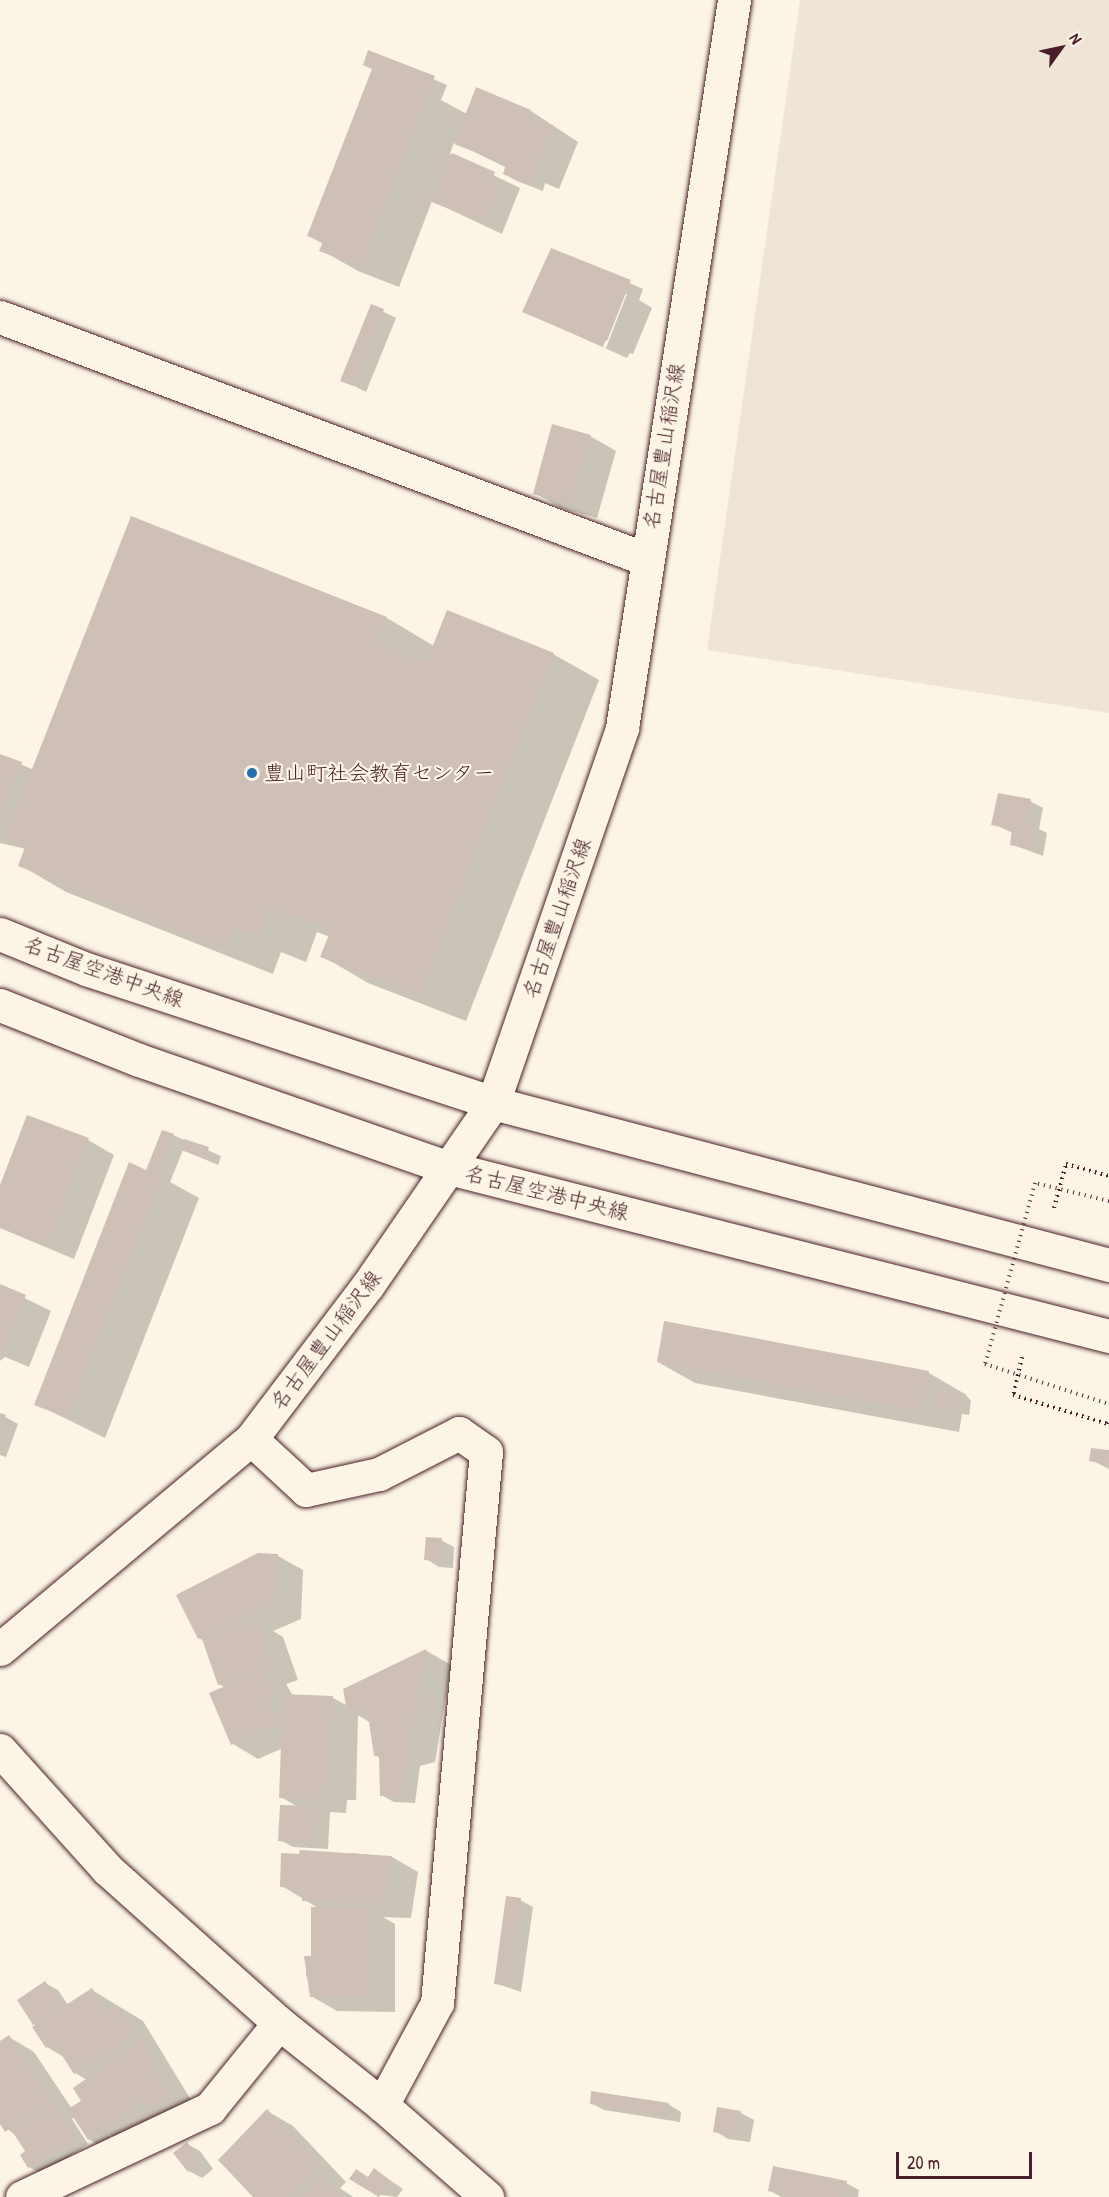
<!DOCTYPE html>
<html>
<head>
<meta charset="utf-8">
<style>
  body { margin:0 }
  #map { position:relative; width:1109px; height:2197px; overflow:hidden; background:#fcf5e5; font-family:"Patrick Hand","Klee One",sans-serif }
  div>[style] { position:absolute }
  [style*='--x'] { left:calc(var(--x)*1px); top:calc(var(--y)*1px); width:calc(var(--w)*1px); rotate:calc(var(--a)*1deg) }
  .built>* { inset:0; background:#eee5d7 }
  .shadow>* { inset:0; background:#0003 }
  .building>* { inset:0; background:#cfc0b7 }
  .path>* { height:4px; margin-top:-2px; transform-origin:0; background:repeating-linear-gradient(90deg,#4a1f2b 0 1.5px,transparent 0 6px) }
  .roads { filter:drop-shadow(0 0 2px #4a1f2b) drop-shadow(0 0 2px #4a1f2b) }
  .minor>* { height:33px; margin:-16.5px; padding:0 16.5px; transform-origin:16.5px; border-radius:16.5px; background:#fcf5e5 }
  .major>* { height:33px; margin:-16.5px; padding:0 16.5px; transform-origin:16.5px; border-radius:16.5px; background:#fcf5e5 }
  .path-bridge>* { height:4px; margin-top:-2px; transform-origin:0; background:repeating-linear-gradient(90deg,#4a1f2b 0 1.5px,transparent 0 6px) }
  .dots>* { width:16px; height:16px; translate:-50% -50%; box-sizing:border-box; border:3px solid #fcf5e5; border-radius:50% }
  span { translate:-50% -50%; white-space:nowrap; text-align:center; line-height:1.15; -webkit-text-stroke:4.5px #fcf5e5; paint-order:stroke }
  .street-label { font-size:21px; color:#4a1f2b }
  .poi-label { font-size:21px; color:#4a1f2b }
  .left { translate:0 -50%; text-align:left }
  .north { position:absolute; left:1031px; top:18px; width:60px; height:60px; -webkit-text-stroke:4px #fcf5e5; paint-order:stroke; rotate:57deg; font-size:16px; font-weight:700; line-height:24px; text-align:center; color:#4a1f2b }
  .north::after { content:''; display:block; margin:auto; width:21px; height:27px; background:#4a1f2b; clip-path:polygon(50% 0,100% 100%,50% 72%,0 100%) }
  .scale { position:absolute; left:896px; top:2152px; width:136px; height:27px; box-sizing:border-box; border:3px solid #4a1f2b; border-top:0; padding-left:8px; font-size:18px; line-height:21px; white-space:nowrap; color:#4a1f2b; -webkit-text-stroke:4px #fcf5e5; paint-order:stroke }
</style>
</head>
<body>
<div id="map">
  <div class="built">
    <div style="clip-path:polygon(800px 0,1109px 0,1109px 713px,707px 650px)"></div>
  </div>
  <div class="shadow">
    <div style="clip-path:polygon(369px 52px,447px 85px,441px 100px,467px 114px,531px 111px,578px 142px,559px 189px,545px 183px,543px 191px,517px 181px,504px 174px,507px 168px,454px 142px,450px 154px,520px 188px,502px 234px,432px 201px,399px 287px,358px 271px,321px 250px,323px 244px,309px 236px,373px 69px)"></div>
    <div style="clip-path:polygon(evenodd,565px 254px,643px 289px,639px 300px,652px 308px,633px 354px,630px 353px,627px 358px,524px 312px,565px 254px,624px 294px,627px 294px,606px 348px,603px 347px,624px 294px)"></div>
    <div style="clip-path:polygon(372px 306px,396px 318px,366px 392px,342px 380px)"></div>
    <div style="clip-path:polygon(590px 436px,616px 451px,597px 518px,561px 508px,535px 493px)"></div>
    <div style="clip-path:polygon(387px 618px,434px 646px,553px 654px,599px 680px,466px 1021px,368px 983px,322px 956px,330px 937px,317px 932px,306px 962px,281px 952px,273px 974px,66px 892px,20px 865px,26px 849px,0 843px,0 755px,34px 770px)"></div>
    <div style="clip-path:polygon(1030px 801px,1043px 808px,1039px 829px,1047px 833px,1043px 856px,1011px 844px,1013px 833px,993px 824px)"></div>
    <div style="clip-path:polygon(173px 1135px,221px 1156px,218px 1165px,183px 1150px,170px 1182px,199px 1198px,105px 1438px,36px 1404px,147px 1171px)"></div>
    <div style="clip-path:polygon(88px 1140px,114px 1155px,74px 1259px,0 1228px,0 1189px)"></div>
    <div style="clip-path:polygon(0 1286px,51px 1311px,29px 1367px,5px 1357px,0 1361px)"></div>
    <div style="clip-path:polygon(658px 1362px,929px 1373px,965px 1394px,971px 1401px,969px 1415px,962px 1414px,959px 1432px,695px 1383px)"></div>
    <div style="clip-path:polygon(0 1414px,18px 1424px,6px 1457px,0 1455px)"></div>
    <div style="clip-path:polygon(1109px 1452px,1109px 1469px,1091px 1460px)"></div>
    <div style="clip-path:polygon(441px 1540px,454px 1547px,453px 1568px,439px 1567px,426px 1559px)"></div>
    <div style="clip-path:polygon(278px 1556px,303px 1570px,301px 1619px,273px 1631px,283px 1637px,298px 1680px,286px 1684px,293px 1696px,333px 1698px,348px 1706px,425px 1650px,451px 1665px,435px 1762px,420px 1766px,415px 1803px,394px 1802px,381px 1795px,380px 1758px,375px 1755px,369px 1722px,358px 1715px,356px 1800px,347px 1800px,346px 1813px,330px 1812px,328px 1849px,293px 1847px,280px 1840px,298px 1807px,281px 1797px,283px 1748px,258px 1759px,233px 1744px,226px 1688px,219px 1684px,204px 1641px,199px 1638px)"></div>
    <div style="clip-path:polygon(352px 1853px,392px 1857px,418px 1872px,411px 1918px,383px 1917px,395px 1924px,395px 2012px,337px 2011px,311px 1996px,311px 1980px,306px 1976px,306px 1957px,312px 1958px,318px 1908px,282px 1886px)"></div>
    <div style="clip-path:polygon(520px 1900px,533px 1907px,521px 1992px,495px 1983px)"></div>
    <div style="clip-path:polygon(45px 1983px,58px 1990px,68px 2005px,92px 1990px,143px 2021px,191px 2100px,127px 2144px,108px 2134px,112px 2140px,101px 2147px,89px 2139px,75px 2117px,72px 2119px,88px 2144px,42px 2174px,29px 2167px,27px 2152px,18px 2138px,0 2122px,0 2043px,9px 2037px,34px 2052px,72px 2109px,83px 2101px,87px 2080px,75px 2073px,64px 2057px,47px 2047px,34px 2024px)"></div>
    <div style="clip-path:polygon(591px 2103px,668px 2104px,681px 2112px,680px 2122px,604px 2110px)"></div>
    <div style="clip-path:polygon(718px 2109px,741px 2113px,754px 2120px,750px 2142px,728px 2139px,715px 2131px)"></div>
    <div style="clip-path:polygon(267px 2111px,293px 2126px,346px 2182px,340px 2188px,353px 2197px,255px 2197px)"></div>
    <div style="clip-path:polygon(187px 2144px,200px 2151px,213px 2169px,202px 2178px,189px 2171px)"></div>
    <div style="clip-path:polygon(375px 2170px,403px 2189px,397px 2197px,375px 2194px,351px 2178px,369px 2178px)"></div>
    <div style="clip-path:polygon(846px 2183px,859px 2190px,858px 2197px,781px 2197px,769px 2190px)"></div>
  </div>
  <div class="building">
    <div style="clip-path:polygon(368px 50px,435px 76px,362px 267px,319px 251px,323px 242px,307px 236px,372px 69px,363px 65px)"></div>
    <div style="clip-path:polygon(476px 87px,531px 110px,529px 116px,553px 126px,530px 185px,503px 174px,506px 164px,454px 144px)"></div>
    <div style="clip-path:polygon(452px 153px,495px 172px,491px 182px,501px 186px,488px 220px,478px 216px,476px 220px,432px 202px)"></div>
    <div style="clip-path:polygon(551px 248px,631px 280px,607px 341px,603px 339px,601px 345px,522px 312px)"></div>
    <div style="clip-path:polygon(371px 304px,384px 309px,353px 386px,340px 381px)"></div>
    <div style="clip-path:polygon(552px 424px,591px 435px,571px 505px,533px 494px)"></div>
    <div style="clip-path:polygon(131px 516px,387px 617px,377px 643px,426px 663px,447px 610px,554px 653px,420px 996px,320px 957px,331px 930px,271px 907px,260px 937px,235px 927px,227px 949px,18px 866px,25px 847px,5px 838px)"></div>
    <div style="clip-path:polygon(0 754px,22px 762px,0 821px)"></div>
    <div style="clip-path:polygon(998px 793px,1031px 799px,1026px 823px,1034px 824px,1030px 849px,1010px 845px,1012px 829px,991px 825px)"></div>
    <div style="clip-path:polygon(27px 1115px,89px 1138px,48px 1245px,0 1227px,0 1185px)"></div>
    <div style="clip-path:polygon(162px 1130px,174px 1134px,158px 1174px,163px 1176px,68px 1418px,34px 1405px,129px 1162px,146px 1170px)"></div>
    <div style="clip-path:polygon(184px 1139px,209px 1147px,205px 1159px,181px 1150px)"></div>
    <div style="clip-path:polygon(0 1284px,26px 1295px,3px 1353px,0 1352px)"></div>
    <div style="clip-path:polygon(664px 1321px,929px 1371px,922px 1412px,657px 1362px)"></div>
    <div style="clip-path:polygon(935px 1390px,958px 1393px,956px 1409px,933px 1406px)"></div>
    <div style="clip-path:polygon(0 1413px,6px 1415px,0 1432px)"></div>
    <div style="clip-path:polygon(1091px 1448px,1109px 1450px,1109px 1464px,1089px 1461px)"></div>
    <div style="clip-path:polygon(426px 1537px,442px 1538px,441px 1561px,424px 1560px)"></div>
    <div style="clip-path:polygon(258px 1553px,278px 1554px,275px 1604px,198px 1639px,176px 1595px)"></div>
    <div style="clip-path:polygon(257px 1620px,273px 1666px,218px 1685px,202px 1639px)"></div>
    <div style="clip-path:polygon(426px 1649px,402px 1796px,380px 1796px,379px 1755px,374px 1756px,368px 1714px,362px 1716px,360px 1708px,347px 1711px,343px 1689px)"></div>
    <div style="clip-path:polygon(263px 1670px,275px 1695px,267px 1699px,278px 1724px,231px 1745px,209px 1693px)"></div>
    <div style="clip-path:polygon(283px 1694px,333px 1696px,331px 1786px,322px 1786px,321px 1799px,279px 1798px)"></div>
    <div style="clip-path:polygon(280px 1805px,317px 1806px,316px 1843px,278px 1841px)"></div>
    <div style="clip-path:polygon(300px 1850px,392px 1856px,386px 1904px,302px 1901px,302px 1888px,280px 1887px,281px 1853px,299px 1854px)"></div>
    <div style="clip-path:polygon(506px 1896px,521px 1898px,509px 1986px,494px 1984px)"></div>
    <div style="clip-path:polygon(311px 1907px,370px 1908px,369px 1998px,310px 1997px,304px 1956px,311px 1956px)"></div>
    <div style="clip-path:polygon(45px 1981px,62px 2005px,33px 2025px,17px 2000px)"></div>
    <div style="clip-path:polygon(92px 1988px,107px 2012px,117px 2005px,136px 2034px,74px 2074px,54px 2043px,46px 2048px,32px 2027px)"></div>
    <div style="clip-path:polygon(9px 2035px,52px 2101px,5px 2132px,0 2124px,0 2041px)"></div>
    <div style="clip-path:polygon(142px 2040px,170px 2097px,150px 2110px,144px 2101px,88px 2140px,68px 2109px,81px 2101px,73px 2088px)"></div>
    <div style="clip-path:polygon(591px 2091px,669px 2103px,667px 2116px,590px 2104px)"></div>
    <div style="clip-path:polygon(54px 2103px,76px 2137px,28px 2168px,20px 2155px,25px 2151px,12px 2131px)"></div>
    <div style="clip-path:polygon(717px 2107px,741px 2111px,738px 2136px,713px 2132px)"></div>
    <div style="clip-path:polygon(267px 2109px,321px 2167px,290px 2197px,253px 2197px,218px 2160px)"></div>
    <div style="clip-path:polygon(187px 2142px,201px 2161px,188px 2172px,173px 2153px)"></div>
    <div style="clip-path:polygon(773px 2166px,847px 2181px,844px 2197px,798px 2197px,768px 2191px)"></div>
    <div style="clip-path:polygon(374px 2168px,391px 2181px,379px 2197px,349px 2179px,356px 2169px,368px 2177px)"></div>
    <div style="clip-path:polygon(323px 2176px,343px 2197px,300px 2197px)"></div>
  </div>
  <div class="path">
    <div style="--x:1054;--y:1208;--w:46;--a:-74.7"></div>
    <div style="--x:1066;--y:1164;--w:45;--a:15.6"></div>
    <div style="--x:1022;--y:1357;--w:39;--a:103"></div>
    <div style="--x:1013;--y:1395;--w:99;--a:17"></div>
    <div style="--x:1108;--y:1424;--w:4;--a:-76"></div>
  </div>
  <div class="roads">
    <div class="minor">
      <div style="--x:0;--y:317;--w:690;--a:20.54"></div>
      <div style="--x:251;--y:1439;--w:75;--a:42.8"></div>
      <div style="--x:306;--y:1490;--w:75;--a:-12.4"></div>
      <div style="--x:379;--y:1474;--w:90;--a:-27.1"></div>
      <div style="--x:459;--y:1433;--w:33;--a:35"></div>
      <div style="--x:486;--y:1452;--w:553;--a:95.08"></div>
      <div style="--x:437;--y:2003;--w:116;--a:118.3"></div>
      <div style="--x:0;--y:1750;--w:160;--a:48"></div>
      <div style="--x:107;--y:1869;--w:231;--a:41.8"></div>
      <div style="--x:279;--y:2023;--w:132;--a:38.5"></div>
      <div style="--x:382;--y:2105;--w:140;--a:41.2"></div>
      <div style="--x:22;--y:2197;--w:208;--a:-25.3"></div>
      <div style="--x:210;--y:2108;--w:109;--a:-50.9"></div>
    </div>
    <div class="major">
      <div style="--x:0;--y:934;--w:93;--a:22.1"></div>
      <div style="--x:86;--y:969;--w:428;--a:18.2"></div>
      <div style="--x:493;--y:1103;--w:637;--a:14.73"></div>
      <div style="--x:0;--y:1005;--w:149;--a:21.6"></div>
      <div style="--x:139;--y:1060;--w:328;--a:19.2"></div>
      <div style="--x:449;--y:1168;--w:681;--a:14.28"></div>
      <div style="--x:0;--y:1649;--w:327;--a:-39.9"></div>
      <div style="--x:251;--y:1439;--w:193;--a:-52.8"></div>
      <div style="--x:368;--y:1285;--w:221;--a:-55.5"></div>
      <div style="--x:493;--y:1103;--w:397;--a:-71"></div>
      <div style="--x:622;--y:728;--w:737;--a:-81.25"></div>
    </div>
  </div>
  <div class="path-bridge">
    <div style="--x:1109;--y:1201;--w:76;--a:-166.3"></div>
    <div style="--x:1035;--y:1183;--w:188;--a:105.4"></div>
    <div style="--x:985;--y:1364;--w:130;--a:17.9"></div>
  </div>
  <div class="dots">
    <div style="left:252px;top:773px;background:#1f6fb2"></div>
  </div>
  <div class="street-label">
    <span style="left:664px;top:446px;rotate:-81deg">名古屋豊山稲沢線</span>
    <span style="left:557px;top:918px;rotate:-71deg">名古屋豊山稲沢線</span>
    <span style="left:104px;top:972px;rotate:20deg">名古屋空港中央線</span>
    <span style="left:547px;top:1193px;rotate:14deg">名古屋空港中央線</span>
    <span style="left:326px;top:1340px;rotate:-53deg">名古屋豊山稲沢線</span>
  </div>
  <div class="poi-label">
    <span class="left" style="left:264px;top:773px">豊山町社会教育センター</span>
  </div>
  <div class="north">N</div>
  <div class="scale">20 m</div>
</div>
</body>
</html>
